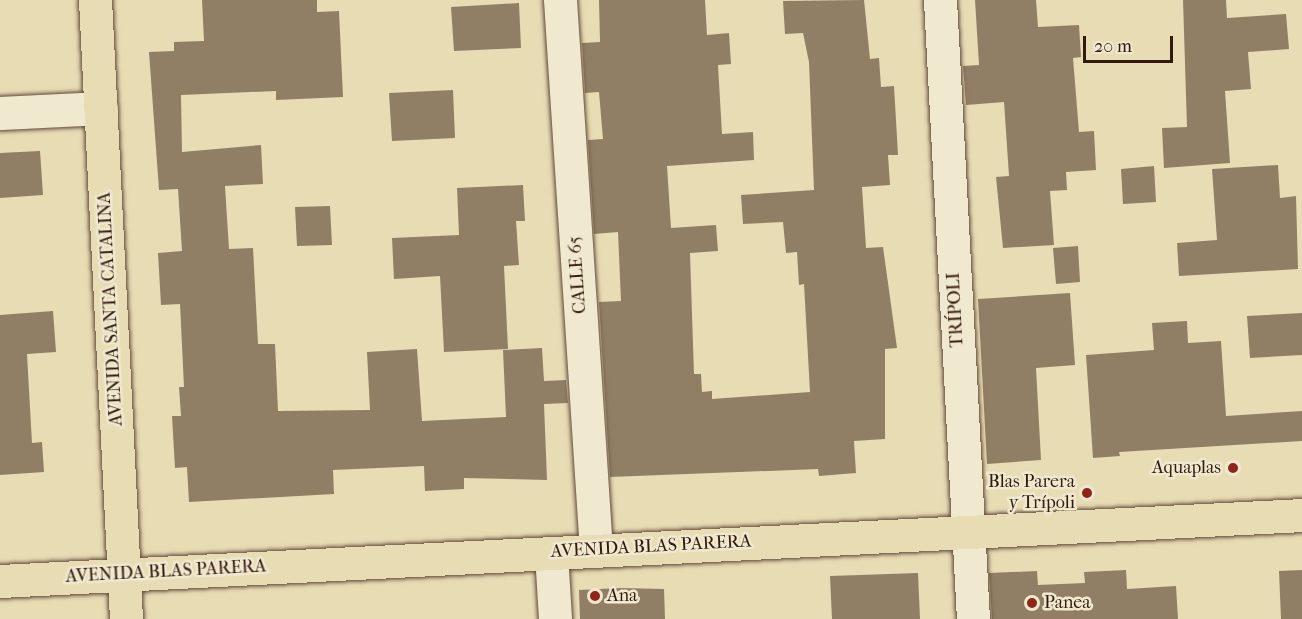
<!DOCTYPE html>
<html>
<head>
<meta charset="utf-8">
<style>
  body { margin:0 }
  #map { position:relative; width:1302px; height:619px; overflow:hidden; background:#e8dcb5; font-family:"IM FELL French Canon",serif }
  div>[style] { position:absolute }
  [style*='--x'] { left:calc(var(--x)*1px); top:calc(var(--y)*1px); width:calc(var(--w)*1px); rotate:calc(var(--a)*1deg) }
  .building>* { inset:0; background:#917f65 }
  .roads { filter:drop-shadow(0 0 2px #604a38) drop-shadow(0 0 2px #604a38) }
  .street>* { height:33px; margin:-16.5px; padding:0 16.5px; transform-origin:16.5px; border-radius:16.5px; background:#f0e8cf }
  .primary>* { height:33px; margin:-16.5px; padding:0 16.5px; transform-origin:16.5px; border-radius:16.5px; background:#e8dcb5 }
  .dots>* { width:16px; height:16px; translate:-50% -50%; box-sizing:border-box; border:3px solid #f0e8cf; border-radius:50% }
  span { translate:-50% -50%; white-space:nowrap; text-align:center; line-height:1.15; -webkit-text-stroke:5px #f0e8cf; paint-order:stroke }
  .street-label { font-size:18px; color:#331a0f }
  .poi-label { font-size:18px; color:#331a0f }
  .right { translate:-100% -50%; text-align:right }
  .left { translate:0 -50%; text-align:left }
  .scale { position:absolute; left:1083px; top:36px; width:90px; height:27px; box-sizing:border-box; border:3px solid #331a0f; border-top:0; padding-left:8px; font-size:18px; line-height:21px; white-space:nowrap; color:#331a0f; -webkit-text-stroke:4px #f0e8cf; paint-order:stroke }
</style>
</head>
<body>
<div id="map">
  <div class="building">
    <div style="clip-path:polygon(202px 0,317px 0,317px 12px,339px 11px,343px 97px,276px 100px,276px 91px,181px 95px,182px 152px,261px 145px,263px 184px,225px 186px,229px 249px,253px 248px,258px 344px,275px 344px,278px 411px,370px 410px,367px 352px,417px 349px,422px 421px,506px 417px,503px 350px,542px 348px,544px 381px,566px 380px,568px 403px,544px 404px,547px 480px,464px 478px,464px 489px,425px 491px,424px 466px,333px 470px,334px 494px,189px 502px,187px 467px,175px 468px,172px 416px,181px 416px,179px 387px,184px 387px,180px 304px,161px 305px,158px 253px,182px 251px,178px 189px,159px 190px,149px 52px,174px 51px,174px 42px,204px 41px)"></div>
    <div style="clip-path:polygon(599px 0,705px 0,707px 35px,729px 33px,731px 64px,718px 65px,722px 134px,753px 132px,754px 160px,667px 166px,671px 228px,716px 225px,718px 251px,690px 253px,694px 374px,701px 374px,702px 392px,712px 391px,712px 399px,810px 392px,804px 284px,799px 285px,797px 252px,786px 253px,783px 222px,743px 224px,741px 195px,814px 190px,809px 62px,803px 33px,785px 34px,783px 1px,864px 0,870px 59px,879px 58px,881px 87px,894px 86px,898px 155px,888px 155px,890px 185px,862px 187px,866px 248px,883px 247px,897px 348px,885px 349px,885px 439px,854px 441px,856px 473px,819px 476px,818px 469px,610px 477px,599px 302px,621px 301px,618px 232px,594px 234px,588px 140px,603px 139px,599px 92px,585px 93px,582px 43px,600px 42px)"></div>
    <div style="clip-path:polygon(975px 0,1036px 0,1038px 27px,1079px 25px,1081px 57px,1073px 58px,1079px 132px,1094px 131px,1096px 170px,1066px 172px,1067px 190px,1050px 191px,1054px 245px,1003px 248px,996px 177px,1009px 176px,1004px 102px,966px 105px,963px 66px,979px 65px)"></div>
    <div style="clip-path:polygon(1183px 0,1226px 0,1227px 18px,1286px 14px,1289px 49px,1248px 52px,1251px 89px,1225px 91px,1230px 163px,1164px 168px,1162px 128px,1187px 127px)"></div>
    <div style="clip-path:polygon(519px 3px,521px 48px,454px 51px,451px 7px)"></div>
    <div style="clip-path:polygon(453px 90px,455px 138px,392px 141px,389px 93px)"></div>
    <div style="clip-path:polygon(40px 151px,43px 195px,0 198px,0 153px)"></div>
    <div style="clip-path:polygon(1278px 165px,1280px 198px,1296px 196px,1298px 269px,1179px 276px,1177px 243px,1217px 240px,1212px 169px)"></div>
    <div style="clip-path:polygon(1154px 166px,1156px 202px,1123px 204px,1121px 169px)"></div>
    <div style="clip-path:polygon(523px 185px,525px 221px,516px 221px,519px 265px,504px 266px,508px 349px,444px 352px,440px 276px,394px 279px,392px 238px,459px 235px,457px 188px)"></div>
    <div style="clip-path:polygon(330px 206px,332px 245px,297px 246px,295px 207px)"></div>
    <div style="clip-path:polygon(1078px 246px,1080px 282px,1056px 284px,1053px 248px)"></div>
    <div style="clip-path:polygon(1070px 293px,1075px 365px,1036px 368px,1041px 460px,987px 464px,978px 299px)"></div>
    <div style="clip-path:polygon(53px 311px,56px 352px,27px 354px,32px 443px,42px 442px,44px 472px,0 475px,0 315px)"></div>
    <div style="clip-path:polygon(1302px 313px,1302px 355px,1250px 358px,1247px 316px)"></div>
    <div style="clip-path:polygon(1187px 321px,1188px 343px,1221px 341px,1226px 416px,1302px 411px,1302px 441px,1119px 452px,1120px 456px,1093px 458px,1086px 355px,1154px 350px,1152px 323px)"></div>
    <div style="clip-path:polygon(1126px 570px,1127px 589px,1176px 586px,1178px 619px,992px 619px,989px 573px,1037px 571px,1038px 585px,1085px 583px,1084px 572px)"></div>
    <div style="clip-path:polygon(1302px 570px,1302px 619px,1281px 619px,1279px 571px)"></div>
    <div style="clip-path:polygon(918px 573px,920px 619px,832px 619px,830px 576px)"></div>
    <div style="clip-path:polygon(620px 588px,664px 589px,665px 619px,580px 619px,579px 590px)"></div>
  </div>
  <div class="roads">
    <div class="street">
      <div style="--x:560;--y:0;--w:551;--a:86.26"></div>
      <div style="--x:940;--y:0;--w:620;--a:86.95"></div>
      <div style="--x:0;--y:113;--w:101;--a:-2.8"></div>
      <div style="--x:551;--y:553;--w:66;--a:86.5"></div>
    </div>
    <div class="primary">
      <div style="--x:95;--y:0;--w:620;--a:87.13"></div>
      <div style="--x:0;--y:581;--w:1304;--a:-2.9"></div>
    </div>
  </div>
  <div class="dots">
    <div style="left:1233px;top:468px;background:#8f2418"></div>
    <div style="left:1087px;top:493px;background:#8f2418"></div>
    <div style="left:595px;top:596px;background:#8f2418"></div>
    <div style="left:1032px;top:603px;background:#8f2418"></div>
  </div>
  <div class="street-label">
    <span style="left:578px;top:275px;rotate:-94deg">CALLE 65</span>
    <span style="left:111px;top:309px;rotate:-93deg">AVENIDA SANTA CATALINA</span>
    <span style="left:956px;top:310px;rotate:-93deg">TRÍPOLI</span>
    <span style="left:651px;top:547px;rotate:-3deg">AVENIDA BLAS PARERA</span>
    <span style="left:166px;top:572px;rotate:-3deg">AVENIDA BLAS PARERA</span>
  </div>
  <div class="poi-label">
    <span class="right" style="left:1221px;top:468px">Aquaplas</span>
    <span class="right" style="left:1075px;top:493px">Blas Parera<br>y Trípoli</span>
    <span class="left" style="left:607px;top:596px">Ana</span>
    <span class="left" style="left:1044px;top:603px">Panea</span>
  </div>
  <div class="scale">20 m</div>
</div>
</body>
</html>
